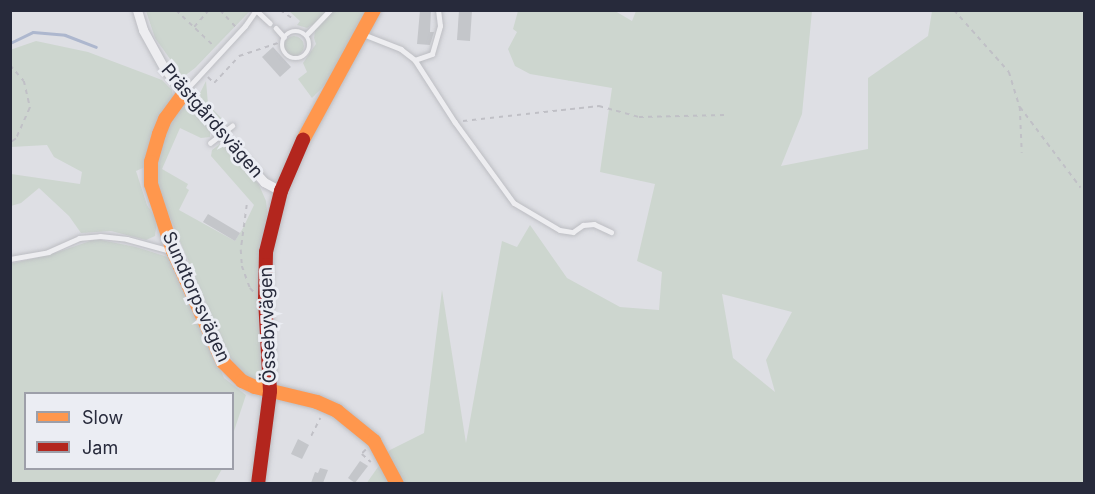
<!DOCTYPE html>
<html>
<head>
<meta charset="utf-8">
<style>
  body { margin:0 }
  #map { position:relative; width:1095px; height:494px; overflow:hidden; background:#dedfe4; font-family:Inter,sans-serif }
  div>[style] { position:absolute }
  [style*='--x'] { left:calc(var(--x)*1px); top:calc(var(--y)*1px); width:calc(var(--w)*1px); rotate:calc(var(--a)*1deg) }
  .green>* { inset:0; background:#cdd6cf }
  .round { border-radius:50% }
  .stream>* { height:3px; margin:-1.5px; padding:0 1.5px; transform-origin:1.5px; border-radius:1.5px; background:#adb7ce }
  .building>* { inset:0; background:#c4c6ca }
  .path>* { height:1.5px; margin-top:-0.75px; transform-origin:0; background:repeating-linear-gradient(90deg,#c0c0c6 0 4.5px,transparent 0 9px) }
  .roads { filter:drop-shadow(0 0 2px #bcbdc2) drop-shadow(0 0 2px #bcbdc2) }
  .lane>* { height:4.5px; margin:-2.25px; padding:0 2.25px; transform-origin:2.25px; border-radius:2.25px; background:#ededf0 }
  .lane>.ring { margin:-2.25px; padding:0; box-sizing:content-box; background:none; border:4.5px solid #ededf0; border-radius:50% }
  .street>* { height:9px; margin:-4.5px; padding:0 4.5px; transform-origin:4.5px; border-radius:4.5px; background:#ededf0 }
  .slow>* { height:14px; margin:-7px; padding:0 7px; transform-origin:7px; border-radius:7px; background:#ff974d }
  .jam>* { height:14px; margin:-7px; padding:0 7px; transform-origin:7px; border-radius:7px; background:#b3261e }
  span { translate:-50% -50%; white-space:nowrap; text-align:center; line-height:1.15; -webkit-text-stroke:6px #ebedf3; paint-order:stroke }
  .street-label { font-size:18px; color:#272a3b }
  .frame { position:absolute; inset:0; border:12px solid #272a3b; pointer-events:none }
  .legend { position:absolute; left:24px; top:392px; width:210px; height:78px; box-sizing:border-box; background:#ebedf3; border:2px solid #9d9fa9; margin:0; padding:8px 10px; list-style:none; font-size:18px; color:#272a3b }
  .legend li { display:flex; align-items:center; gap:12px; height:30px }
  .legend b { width:30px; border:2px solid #9d9fa9 }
</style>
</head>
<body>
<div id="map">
  <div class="green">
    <div style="clip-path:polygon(146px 11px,250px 10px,250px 11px,195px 68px,183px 77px,155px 38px)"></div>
    <div style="clip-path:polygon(289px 11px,369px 11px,328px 82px,312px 98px,298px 79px,307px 72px,303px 63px,316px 44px,314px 38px,315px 30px,312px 25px,307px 28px,297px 25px,300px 21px)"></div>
    <div style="clip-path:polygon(evenodd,518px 11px,615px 11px,632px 21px,636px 11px,812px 11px,802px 114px,781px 166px,868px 149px,868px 78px,928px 36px,932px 11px,1084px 11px,1084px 483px,366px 484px,390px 450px,424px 433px,442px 290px,466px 443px,502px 241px,517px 247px,530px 225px,567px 278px,620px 307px,659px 310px,662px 272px,637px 261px,655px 184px,600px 172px,612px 88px,530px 74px,515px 66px,508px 49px,517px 32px,513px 29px,518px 11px,722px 294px,792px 312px,766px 360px,775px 392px,733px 358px,722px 294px)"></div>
    <div class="round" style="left:284px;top:36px;width:20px;height:20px"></div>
    <div style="clip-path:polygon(36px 41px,88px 52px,162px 80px,172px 90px,173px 97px,145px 167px,136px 171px,147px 205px,157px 220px,155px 236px,146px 240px,111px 231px,81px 233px,69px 216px,39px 188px,21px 203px,11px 206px,11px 174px,80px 184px,82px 172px,54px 157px,47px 145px,11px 147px,10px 50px)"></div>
    <div style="clip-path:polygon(206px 81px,208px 104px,223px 120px,223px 125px,219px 127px,202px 107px,200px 93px)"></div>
    <div style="clip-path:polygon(189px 106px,210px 131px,210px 137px,201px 138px,180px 128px,162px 169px,188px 184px,186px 188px,189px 190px,179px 210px,235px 241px,243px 228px,254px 205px,211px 156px,212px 150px,220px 144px,224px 145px,259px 185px,266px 201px,268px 219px,264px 360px,262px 378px,255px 383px,243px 376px,228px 354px,153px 178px,167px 126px,181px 108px)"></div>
    <div style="clip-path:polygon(96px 239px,136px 247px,174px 259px,224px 378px,246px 395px,233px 434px,232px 394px,26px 394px,26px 468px,222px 469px,214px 483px,11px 483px,10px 264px,52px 254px)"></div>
  </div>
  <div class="stream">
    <div style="--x:10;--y:43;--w:25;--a:-26"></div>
    <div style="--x:33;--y:32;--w:32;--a:5"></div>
    <div style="--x:65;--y:35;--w:33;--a:21"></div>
  </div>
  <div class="building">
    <div style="clip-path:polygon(420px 10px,431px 10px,430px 32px,434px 32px,430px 45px,417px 44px)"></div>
    <div style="clip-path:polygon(459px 10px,472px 10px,470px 41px,457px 40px)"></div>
    <div style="clip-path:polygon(273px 47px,291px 67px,280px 77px,262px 57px)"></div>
    <div style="clip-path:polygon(208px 214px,240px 233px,235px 241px,203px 222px)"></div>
    <div style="clip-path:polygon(298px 439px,309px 445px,302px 459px,291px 454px)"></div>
    <div style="clip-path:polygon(360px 461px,368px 466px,355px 483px,348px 478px)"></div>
    <div style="clip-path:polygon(320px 468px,328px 470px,323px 483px,311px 483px,315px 472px,318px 473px)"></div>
  </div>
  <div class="path">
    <div style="--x:176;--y:10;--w:54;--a:43.5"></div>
    <div style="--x:220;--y:10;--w:23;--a:47"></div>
    <div style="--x:280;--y:10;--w:14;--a:34"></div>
    <div style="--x:954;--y:10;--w:83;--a:48.4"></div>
    <div style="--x:1009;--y:72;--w:37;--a:73"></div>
    <div style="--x:1020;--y:107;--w:46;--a:87.5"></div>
    <div style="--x:194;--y:27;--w:23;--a:-49"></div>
    <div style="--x:10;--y:65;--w:21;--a:49"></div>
    <div style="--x:24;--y:81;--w:28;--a:77"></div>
    <div style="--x:30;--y:108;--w:34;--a:114"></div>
    <div style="--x:16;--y:139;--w:7;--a:146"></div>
    <div style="--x:208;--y:77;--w:8;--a:45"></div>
    <div style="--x:214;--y:83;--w:37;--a:-47"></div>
    <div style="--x:239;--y:56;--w:41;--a:-18.4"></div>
    <div style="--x:1020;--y:107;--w:101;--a:53"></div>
    <div style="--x:463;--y:121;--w:137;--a:-6.3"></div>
    <div style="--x:599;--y:106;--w:41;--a:15.4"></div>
    <div style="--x:639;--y:117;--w:85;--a:-1.3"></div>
    <div style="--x:247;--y:205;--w:45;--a:97.6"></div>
    <div style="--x:241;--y:250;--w:16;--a:86"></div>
    <div style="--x:242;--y:266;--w:23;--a:70"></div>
    <div style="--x:250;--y:288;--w:6;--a:45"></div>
    <div style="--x:311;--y:436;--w:20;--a:-63"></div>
    <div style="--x:366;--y:450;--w:6;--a:135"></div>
    <div style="--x:362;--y:454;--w:12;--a:42"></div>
  </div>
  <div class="roads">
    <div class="lane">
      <div style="--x:276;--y:28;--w:12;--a:48"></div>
      <div class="ring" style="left:282px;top:31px;width:23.5px;height:23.5px"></div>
      <div style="--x:307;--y:34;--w:33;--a:-46"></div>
      <div style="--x:363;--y:34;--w:41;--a:21.5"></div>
      <div style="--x:401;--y:49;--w:18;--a:38"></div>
      <div style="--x:415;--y:60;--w:74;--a:57.2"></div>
      <div style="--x:455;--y:122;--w:100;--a:53.9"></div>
      <div style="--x:514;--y:203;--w:53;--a:30.4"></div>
      <div style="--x:560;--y:230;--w:13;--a:9"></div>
      <div style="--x:573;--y:232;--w:12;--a:-35"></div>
      <div style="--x:583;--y:225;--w:11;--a:-5"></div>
      <div style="--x:594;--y:224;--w:19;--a:25"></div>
      <div style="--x:415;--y:60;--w:18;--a:-19"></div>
      <div style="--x:432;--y:54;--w:29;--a:-74"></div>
      <div style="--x:440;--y:26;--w:16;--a:-97"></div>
      <div style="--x:185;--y:91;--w:88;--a:-47.3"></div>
      <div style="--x:245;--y:26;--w:19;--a:-55"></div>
      <div style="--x:256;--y:10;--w:19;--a:43"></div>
      <div style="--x:210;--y:143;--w:28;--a:-38"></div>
      <div style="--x:10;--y:259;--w:39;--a:-10"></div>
      <div style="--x:48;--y:252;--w:34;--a:-24"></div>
      <div style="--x:79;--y:238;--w:21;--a:-5"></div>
      <div style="--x:100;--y:236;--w:27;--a:6"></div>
      <div style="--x:127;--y:239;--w:46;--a:15.3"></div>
    </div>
    <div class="street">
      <div style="--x:137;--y:10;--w:21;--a:73"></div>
      <div style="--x:143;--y:30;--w:43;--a:61.1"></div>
      <div style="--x:164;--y:68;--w:32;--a:51"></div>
      <div style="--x:184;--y:93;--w:120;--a:48"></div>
      <div style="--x:264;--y:182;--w:19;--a:28"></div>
    </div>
    <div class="slow">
      <div style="--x:184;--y:93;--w:32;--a:126"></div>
      <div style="--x:165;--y:119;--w:16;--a:112"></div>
      <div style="--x:159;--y:134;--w:29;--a:106"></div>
      <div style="--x:151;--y:162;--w:22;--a:90"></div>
      <div style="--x:151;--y:184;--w:71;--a:71.8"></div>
      <div style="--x:173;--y:251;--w:122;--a:65.8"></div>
      <div style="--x:223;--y:362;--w:27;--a:45"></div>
      <div style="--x:242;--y:381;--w:14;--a:25"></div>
      <div style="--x:255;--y:387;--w:64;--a:13.6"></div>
      <div style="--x:317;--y:402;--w:22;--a:24"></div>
      <div style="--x:337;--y:411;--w:48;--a:39"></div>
      <div style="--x:374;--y:441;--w:49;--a:61.9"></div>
      <div style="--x:303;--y:140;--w:148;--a:-61.4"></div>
    </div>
    <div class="jam">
      <div style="--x:258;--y:484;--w:94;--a:-82.6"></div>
      <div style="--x:270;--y:391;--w:91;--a:-93.1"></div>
      <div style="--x:265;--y:300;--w:48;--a:-88.8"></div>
      <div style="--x:266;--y:252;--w:63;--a:-76.2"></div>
      <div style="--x:281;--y:191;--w:56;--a:-66.7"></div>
    </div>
  </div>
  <div class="street-label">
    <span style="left:212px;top:121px;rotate:49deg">Prästgårdsvägen</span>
    <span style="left:196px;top:297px;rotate:66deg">Sundtorpsvägen</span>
    <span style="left:268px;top:325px;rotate:-92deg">Össebyvägen</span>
  </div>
  <div class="frame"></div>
  <ul class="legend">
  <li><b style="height:8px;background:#ff974d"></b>Slow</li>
  <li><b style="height:8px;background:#b3261e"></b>Jam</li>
  </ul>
</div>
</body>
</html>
